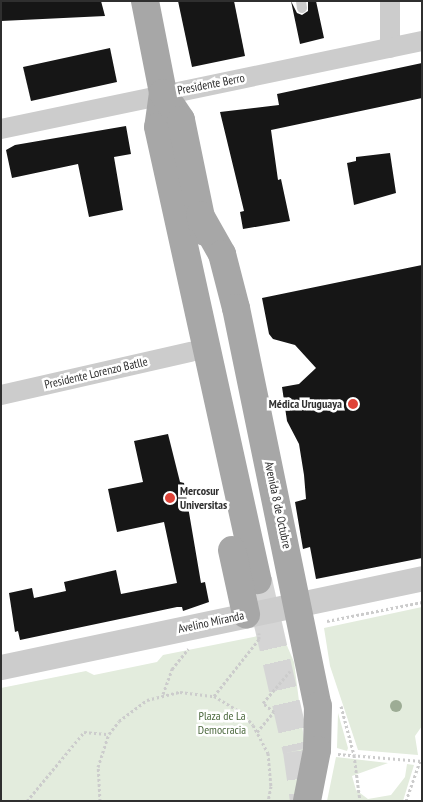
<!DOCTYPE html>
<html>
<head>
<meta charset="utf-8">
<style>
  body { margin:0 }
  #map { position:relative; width:423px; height:802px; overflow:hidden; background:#fff; font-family:"PT Sans Narrow",sans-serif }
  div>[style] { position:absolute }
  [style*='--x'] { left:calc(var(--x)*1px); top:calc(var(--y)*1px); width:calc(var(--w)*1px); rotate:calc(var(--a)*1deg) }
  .green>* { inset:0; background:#e3ecdd }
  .building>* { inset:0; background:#161616 }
  .secondary-tunnel>* { height:28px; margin-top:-14px; transform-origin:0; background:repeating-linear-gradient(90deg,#d5d5d5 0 28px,transparent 0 42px) }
  .path>* { height:3px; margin-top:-1.5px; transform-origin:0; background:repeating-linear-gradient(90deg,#ccc 0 2.5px,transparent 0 5px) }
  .service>* { height:10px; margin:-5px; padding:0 5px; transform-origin:5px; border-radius:5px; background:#ccc }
  .minor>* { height:20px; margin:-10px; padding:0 10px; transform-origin:10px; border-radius:10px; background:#ccc }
  .tertiary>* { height:25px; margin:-12.5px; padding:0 12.5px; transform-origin:12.5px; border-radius:12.5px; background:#ccc }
  .primary>* { height:28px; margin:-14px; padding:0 14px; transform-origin:14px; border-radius:14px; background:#a7a7a7 }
  .trees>* { width:12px; height:12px; margin:-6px; border-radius:50%; background:#9dac95 }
  .dots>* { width:14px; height:14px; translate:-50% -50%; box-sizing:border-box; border:2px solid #fff; border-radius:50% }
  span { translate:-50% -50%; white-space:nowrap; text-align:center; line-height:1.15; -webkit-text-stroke:5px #fff; paint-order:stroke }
  .street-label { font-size:12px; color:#2f2f2f }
  .poi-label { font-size:12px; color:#2f2f2f; font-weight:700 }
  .right { translate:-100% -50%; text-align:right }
  .left { translate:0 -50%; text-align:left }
  .park-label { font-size:12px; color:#4c693e }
  .frame { position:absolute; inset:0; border:2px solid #2f2f2f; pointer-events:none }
</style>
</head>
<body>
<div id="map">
  <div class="green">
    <div style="clip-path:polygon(422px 607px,422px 726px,415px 736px,418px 755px,358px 750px,330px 666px,324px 628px)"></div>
    <div style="clip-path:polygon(268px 634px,279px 636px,285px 641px,294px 662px,304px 740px,300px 801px,1px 801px,1px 688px,86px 671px,94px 675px,157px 662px,163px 655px)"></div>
    <div style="clip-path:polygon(338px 713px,348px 748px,347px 751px,337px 748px)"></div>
    <div style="clip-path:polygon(336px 757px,388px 763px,352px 776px,356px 790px,368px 799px,391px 795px,405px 777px,407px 764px,414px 765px,403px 801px,327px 801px)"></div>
  </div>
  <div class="building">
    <div style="clip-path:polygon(1px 1px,101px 1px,105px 16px,1px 21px)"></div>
    <div style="clip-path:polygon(178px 1px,234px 1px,245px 56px,192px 67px)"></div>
    <div style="clip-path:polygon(291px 1px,297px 13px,302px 15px,308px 11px,308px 1px,316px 1px,324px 38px,300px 44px)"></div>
    <div style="clip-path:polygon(110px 48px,117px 82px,31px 101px,23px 67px)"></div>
    <div style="clip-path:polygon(422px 63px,422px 98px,271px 130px,278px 180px,281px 179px,290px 221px,243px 229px,240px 212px,244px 211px,220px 112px,279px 105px,277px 94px)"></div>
    <div style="clip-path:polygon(126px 126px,131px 154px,114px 157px,123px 210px,89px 217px,78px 164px,12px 178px,6px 150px,15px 145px)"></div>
    <div style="clip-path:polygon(390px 153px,396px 193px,354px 205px,347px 163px,356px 161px,356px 157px)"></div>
    <div style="clip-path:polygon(422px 265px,422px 558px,316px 579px,310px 547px,303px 549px,295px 502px,306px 499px,304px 475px,299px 444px,287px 421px,282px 387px,299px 384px,316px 368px,295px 345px,273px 339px,269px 334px,262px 298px)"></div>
    <div style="clip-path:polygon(168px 434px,180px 482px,184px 483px,201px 583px,205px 582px,209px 602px,183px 611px,182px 607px,177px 607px,20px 640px,18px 631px,15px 632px,9px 593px,32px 588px,34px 598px,66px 591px,64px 582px,116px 570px,121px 594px,177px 583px,164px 522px,117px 532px,108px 489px,143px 482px,134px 441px)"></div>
  </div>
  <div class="secondary-tunnel">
    <div style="--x:258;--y:580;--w:175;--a:77.2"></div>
    <div style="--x:297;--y:751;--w:50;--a:82"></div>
  </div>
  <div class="path">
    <div style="--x:327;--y:621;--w:97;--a:-11.3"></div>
    <div style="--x:163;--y:694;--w:27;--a:-70"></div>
    <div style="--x:172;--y:669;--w:26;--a:-51"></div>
    <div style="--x:214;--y:696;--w:73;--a:-51.7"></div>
    <div style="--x:259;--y:639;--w:6;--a:-90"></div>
    <div style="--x:341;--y:706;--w:51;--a:75.1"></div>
    <div style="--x:354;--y:755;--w:46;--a:82.6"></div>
    <div style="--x:257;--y:732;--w:26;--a:-50"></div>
    <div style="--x:274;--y:712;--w:14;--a:-141"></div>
    <div style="--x:263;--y:703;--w:42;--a:-49.8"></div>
    <div style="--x:338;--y:754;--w:84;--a:4.8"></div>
    <div style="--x:27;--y:801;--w:89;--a:-50.4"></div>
    <div style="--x:84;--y:732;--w:25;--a:5"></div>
    <div style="--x:100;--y:801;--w:34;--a:-93"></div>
    <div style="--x:98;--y:767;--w:35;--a:-72"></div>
    <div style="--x:109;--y:734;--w:16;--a:-52"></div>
    <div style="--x:119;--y:721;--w:35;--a:-37"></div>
    <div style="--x:147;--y:700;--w:34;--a:-14"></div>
    <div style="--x:180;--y:692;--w:34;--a:7"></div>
    <div style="--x:214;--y:696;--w:33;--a:31"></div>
    <div style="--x:242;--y:713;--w:16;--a:47"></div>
    <div style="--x:253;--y:725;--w:32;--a:62"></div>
    <div style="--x:268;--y:753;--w:33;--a:85"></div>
    <div style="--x:271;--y:786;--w:15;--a:101"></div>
    <div style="--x:406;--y:801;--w:42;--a:-70.7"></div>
  </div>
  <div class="service">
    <div style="--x:301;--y:1;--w:7;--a:82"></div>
  </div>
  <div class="minor">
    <div style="--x:390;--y:48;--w:47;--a:-90"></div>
    <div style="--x:1;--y:129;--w:430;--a:-11.8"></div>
    <div style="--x:1;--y:395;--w:195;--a:-12.8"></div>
  </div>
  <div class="tertiary">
    <div style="--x:1;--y:667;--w:430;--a:-11.9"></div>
  </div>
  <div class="primary">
    <div style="--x:145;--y:1;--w:94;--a:78.9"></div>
    <div style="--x:163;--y:93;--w:34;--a:98"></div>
    <div style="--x:158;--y:127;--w:464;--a:77.6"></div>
    <div style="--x:163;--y:93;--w:32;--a:56"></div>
    <div style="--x:181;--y:120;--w:114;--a:78.4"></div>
    <div style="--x:200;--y:215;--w:45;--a:60.6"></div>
    <div style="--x:222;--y:254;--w:56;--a:75.5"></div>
    <div style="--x:236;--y:308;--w:406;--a:78.4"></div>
    <div style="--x:318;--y:706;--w:44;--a:91.3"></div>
    <div style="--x:317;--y:750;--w:52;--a:101.1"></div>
    <div style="--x:232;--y:550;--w:66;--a:77.7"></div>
  </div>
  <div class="trees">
    <div style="left:396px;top:706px"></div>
  </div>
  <div class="dots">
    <div style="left:353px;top:404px;background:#df4338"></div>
    <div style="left:170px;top:498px;background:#df4338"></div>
  </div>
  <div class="street-label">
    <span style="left:211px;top:84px;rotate:-11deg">Presidente Berro</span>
    <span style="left:96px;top:373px;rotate:-13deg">Presidente Lorenzo Batlle</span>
    <span style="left:278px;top:505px;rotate:78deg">Avenida 8 de Octubre</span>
    <span style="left:211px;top:622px;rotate:-12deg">Avelino Miranda</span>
  </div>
  <div class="poi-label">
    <span class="right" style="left:342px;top:404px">Médica Uruguaya</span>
    <span class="left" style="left:180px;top:498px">Mercosur<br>Universitas</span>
  </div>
  <div class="park-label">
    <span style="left:222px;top:723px">Plaza de La<br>Democracia</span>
  </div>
  <div class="frame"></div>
</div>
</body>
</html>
